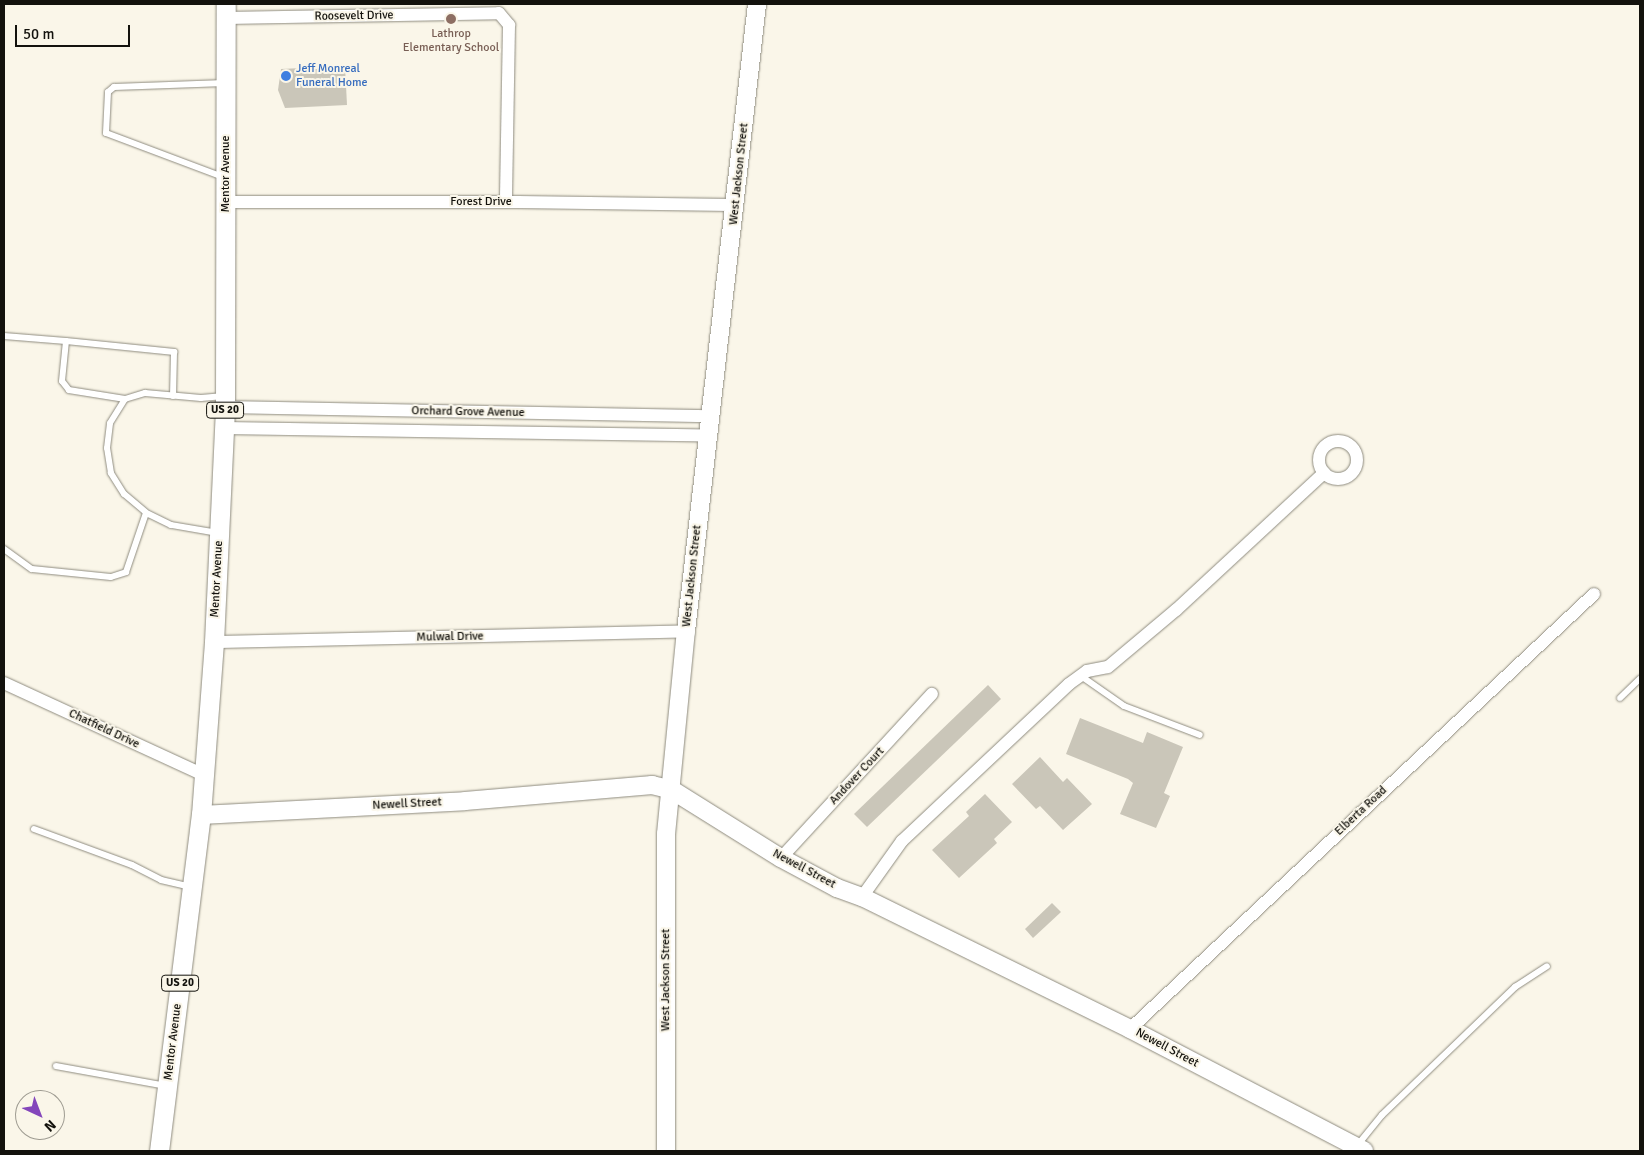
<!DOCTYPE html>
<html>
<head>
<meta charset="utf-8">
<style>
  body { margin:0 }
  #map { position:relative; width:1644px; height:1155px; overflow:hidden; background:#faf6e9; font-family:Signika,sans-serif }
  div>[style] { position:absolute }
  [style*='--x'] { left:calc(var(--x)*1px); top:calc(var(--y)*1px); width:calc(var(--w)*1px); rotate:calc(var(--a)*1deg) }
  .building>* { inset:0; background:#cac6b9 }
  .roads { filter:drop-shadow(0 0 1px #8e8b7f) drop-shadow(0 0 1px #8e8b7f) }
  .lane>* { height:6px; margin:-3px; padding:0 3px; transform-origin:3px; border-radius:3px; background:#fff }
  .street>* { height:12px; margin:-6px; padding:0 6px; transform-origin:6px; border-radius:6px; background:#fff }
  .street>.ring { margin:-6px; padding:0; box-sizing:content-box; background:none; border:12px solid #fff; border-radius:50% }
  .secondary>* { height:18px; margin:-9px; padding:0 9px; transform-origin:9px; border-radius:9px; background:#fff }
  .primary>* { height:19px; margin:-9.5px; padding:0 9.5px; transform-origin:9.5px; border-radius:9.5px; background:#fff }
  .dots>* { width:14px; height:14px; translate:-50% -50%; box-sizing:border-box; border:2px solid #faf6e9; border-radius:50% }
  span { translate:-50% -50%; white-space:nowrap; text-align:center; line-height:1.15; -webkit-text-stroke:4px #faf6e9; paint-order:stroke }
  .shield-label span { padding:1px 4px; background:#faf6e9; border:1px solid; border-radius:4px; -webkit-text-stroke-width:0 }
  .shield-label { font-size:11px; color:#13120d; font-weight:700 }
  .street-label { font-size:12px; color:#13120d }
  .education-label { font-size:12px; color:#785e54 }
  .shop-label { font-size:12px; color:#366cbe }
  .left { translate:0 -50%; text-align:left }
  .frame { position:absolute; inset:0; border:5px solid #13120d; pointer-events:none }
  .north { position:absolute; left:15px; top:1090px; width:50px; height:50px; box-sizing:border-box; background:#faf6e9; border:1px solid #9e9b91; border-radius:50%; rotate:137deg; font-size:14px; font-weight:700; line-height:20px; text-align:center; color:#13120d }
  .north::after { content:''; display:block; margin:auto; width:18px; height:22px; background:#8446bb; clip-path:polygon(50% 0,100% 100%,50% 72%,0 100%) }
  .scale { position:absolute; left:15px; top:25px; width:115px; height:22px; box-sizing:border-box; border:2px solid #13120d; border-top:0; padding-left:6px; font-size:15px; line-height:18px; white-space:nowrap; color:#13120d; -webkit-text-stroke:4px #faf6e9; paint-order:stroke }
</style>
</head>
<body>
<div id="map">
  <div class="building">
    <div style="clip-path:polygon(345px 66px,347px 105px,285px 108px,278px 90px,281px 69px)"></div>
    <div style="clip-path:polygon(988px 685px,1001px 699px,867px 827px,854px 814px)"></div>
    <div style="clip-path:polygon(1080px 718px,1143px 743px,1147px 732px,1183px 747px,1164px 793px,1170px 796px,1156px 828px,1120px 814px,1133px 783px,1128px 779px,1066px 754px)"></div>
    <div style="clip-path:polygon(1040px 757px,1063px 782px,1067px 778px,1092px 804px,1063px 830px,1040px 806px,1036px 809px,1012px 784px)"></div>
    <div style="clip-path:polygon(985px 794px,1012px 822px,994px 839px,997px 843px,959px 878px,932px 850px,969px 816px,966px 812px)"></div>
    <div style="clip-path:polygon(1052px 903px,1061px 912px,1033px 938px,1025px 929px)"></div>
  </div>
  <div class="roads">
    <div class="lane">
      <div style="--x:223;--y:177;--w:125;--a:-159.4"></div>
      <div style="--x:106;--y:133;--w:41;--a:-87.2"></div>
      <div style="--x:108;--y:92;--w:8;--a:-40"></div>
      <div style="--x:114;--y:87;--w:111;--a:-2.1"></div>
      <div style="--x:4;--y:336;--w:62;--a:4.6"></div>
      <div style="--x:125;--y:399;--w:57;--a:-170.9"></div>
      <div style="--x:69;--y:390;--w:11;--a:-128"></div>
      <div style="--x:62;--y:381;--w:40;--a:-84.3"></div>
      <div style="--x:66;--y:341;--w:109;--a:5.8"></div>
      <div style="--x:174;--y:352;--w:44;--a:91.3"></div>
      <div style="--x:218;--y:533;--w:48;--a:-170.3"></div>
      <div style="--x:171;--y:525;--w:25;--a:-154"></div>
      <div style="--x:148;--y:514;--w:31;--a:-140"></div>
      <div style="--x:124;--y:494;--w:25;--a:-122"></div>
      <div style="--x:111;--y:473;--w:25;--a:-99"></div>
      <div style="--x:107;--y:448;--w:25;--a:-83"></div>
      <div style="--x:110;--y:423;--w:28;--a:-58"></div>
      <div style="--x:125;--y:399;--w:21;--a:-17"></div>
      <div style="--x:145;--y:393;--w:56;--a:5.1"></div>
      <div style="--x:201;--y:398;--w:23;--a:-5"></div>
      <div style="--x:4;--y:549;--w:34;--a:36"></div>
      <div style="--x:32;--y:569;--w:79;--a:5.8"></div>
      <div style="--x:111;--y:577;--w:16;--a:-18"></div>
      <div style="--x:126;--y:572;--w:62;--a:-71.3"></div>
      <div style="--x:1081;--y:676;--w:52;--a:34.9"></div>
      <div style="--x:1124;--y:706;--w:81;--a:20.9"></div>
      <div style="--x:1620;--y:698;--w:28;--a:-44"></div>
      <div style="--x:34;--y:829;--w:104;--a:20.2"></div>
      <div style="--x:132;--y:865;--w:33;--a:27"></div>
      <div style="--x:161;--y:880;--w:31;--a:13"></div>
      <div style="--x:56;--y:1066;--w:112;--a:10.3"></div>
      <div style="--x:1356;--y:1147;--w:41;--a:-50.9"></div>
      <div style="--x:1382;--y:1115;--w:185;--a:-43.9"></div>
      <div style="--x:1515;--y:987;--w:38;--a:-33"></div>
    </div>
    <div class="street">
      <div style="--x:226;--y:18;--w:273;--a:-1"></div>
      <div style="--x:499;--y:13;--w:16;--a:50"></div>
      <div style="--x:509;--y:25;--w:177;--a:91"></div>
      <div style="--x:225;--y:202;--w:293;--a:0"></div>
      <div style="--x:518;--y:202;--w:218;--a:0.8"></div>
      <div style="--x:225;--y:407;--w:485;--a:1.1"></div>
      <div style="--x:224;--y:428;--w:484;--a:0.9"></div>
      <div class="ring" style="left:1319px;top:441px;width:26px;height:26px"></div>
      <div style="--x:214;--y:642;--w:472;--a:-1.3"></div>
      <div style="--x:4;--y:683;--w:220;--a:24.7"></div>
      <div style="--x:781;--y:858;--w:223;--a:-47.4"></div>
      <div style="--x:862;--y:897;--w:69;--a:-54.5"></div>
      <div style="--x:902;--y:841;--w:229;--a:-43.2"></div>
      <div style="--x:1069;--y:684;--w:22;--a:-36"></div>
      <div style="--x:1087;--y:671;--w:21;--a:-11"></div>
      <div style="--x:1108;--y:667;--w:89;--a:-40"></div>
      <div style="--x:1176;--y:610;--w:202;--a:-42.8"></div>
      <div style="--x:1130;--y:1029;--w:636;--a:-43.15"></div>
    </div>
    <div class="secondary">
      <div style="--x:201;--y:815;--w:264;--a:-3"></div>
      <div style="--x:465;--y:801;--w:188;--a:-4.9"></div>
      <div style="--x:652;--y:785;--w:21;--a:14"></div>
      <div style="--x:672;--y:790;--w:128;--a:32"></div>
      <div style="--x:781;--y:858;--w:64;--a:28.2"></div>
      <div style="--x:837;--y:888;--w:27;--a:20"></div>
      <div style="--x:862;--y:897;--w:299;--a:26.2"></div>
      <div style="--x:1130;--y:1029;--w:264;--a:27.5"></div>
      <div style="--x:666;--y:1151;--w:317;--a:-90"></div>
      <div style="--x:666;--y:834;--w:204;--a:-84.4"></div>
      <div style="--x:686;--y:631;--w:631;--a:-83.54"></div>
    </div>
    <div class="primary">
      <div style="--x:159;--y:1151;--w:339;--a:-82.9"></div>
      <div style="--x:201;--y:815;--w:173;--a:-85.7"></div>
      <div style="--x:214;--y:642;--w:235;--a:-87.3"></div>
      <div style="--x:225;--y:407;--w:403;--a:-89.9"></div>
    </div>
  </div>
  <div class="dots">
    <div style="left:451px;top:19px;background:#8d6e63"></div>
    <div style="left:286px;top:76px;background:#3f7fe0"></div>
  </div>
  <div class="shield-label">
    <span style="left:225px;top:410px">US 20</span>
    <span style="left:180px;top:983px">US 20</span>
  </div>
  <div class="street-label">
    <span style="left:354px;top:16px;rotate:-1deg">Roosevelt Drive</span>
    <span style="left:226px;top:174px;rotate:-90deg">Mentor Avenue</span>
    <span style="left:739px;top:174px;rotate:-84deg">West Jackson Street</span>
    <span style="left:481px;top:202px">Forest Drive</span>
    <span style="left:468px;top:412px;rotate:1deg">Orchard Grove Avenue</span>
    <span style="left:692px;top:576px;rotate:-84deg">West Jackson Street</span>
    <span style="left:217px;top:579px;rotate:-87deg">Mentor Avenue</span>
    <span style="left:450px;top:637px;rotate:-1deg">Mulwal Drive</span>
    <span style="left:104px;top:729px;rotate:25deg">Chatfield Drive</span>
    <span style="left:857px;top:776px;rotate:-47deg">Andover Court</span>
    <span style="left:407px;top:804px;rotate:-3deg">Newell Street</span>
    <span style="left:1361px;top:811px;rotate:-43deg">Elberta Road</span>
    <span style="left:804px;top:869px;rotate:28deg">Newell Street</span>
    <span style="left:666px;top:980px;rotate:-90deg">West Jackson Street</span>
    <span style="left:173px;top:1042px;rotate:-83deg">Mentor Avenue</span>
    <span style="left:1167px;top:1048px;rotate:28deg">Newell Street</span>
  </div>
  <div class="education-label">
    <span style="left:451px;top:41px">Lathrop<br>Elementary School</span>
  </div>
  <div class="shop-label">
    <span class="left" style="left:296px;top:76px">Jeff Monreal<br>Funeral Home</span>
  </div>
  <div class="frame"></div>
  <div class="north">N</div>
  <div class="scale">50 m</div>
</div>
</body>
</html>
